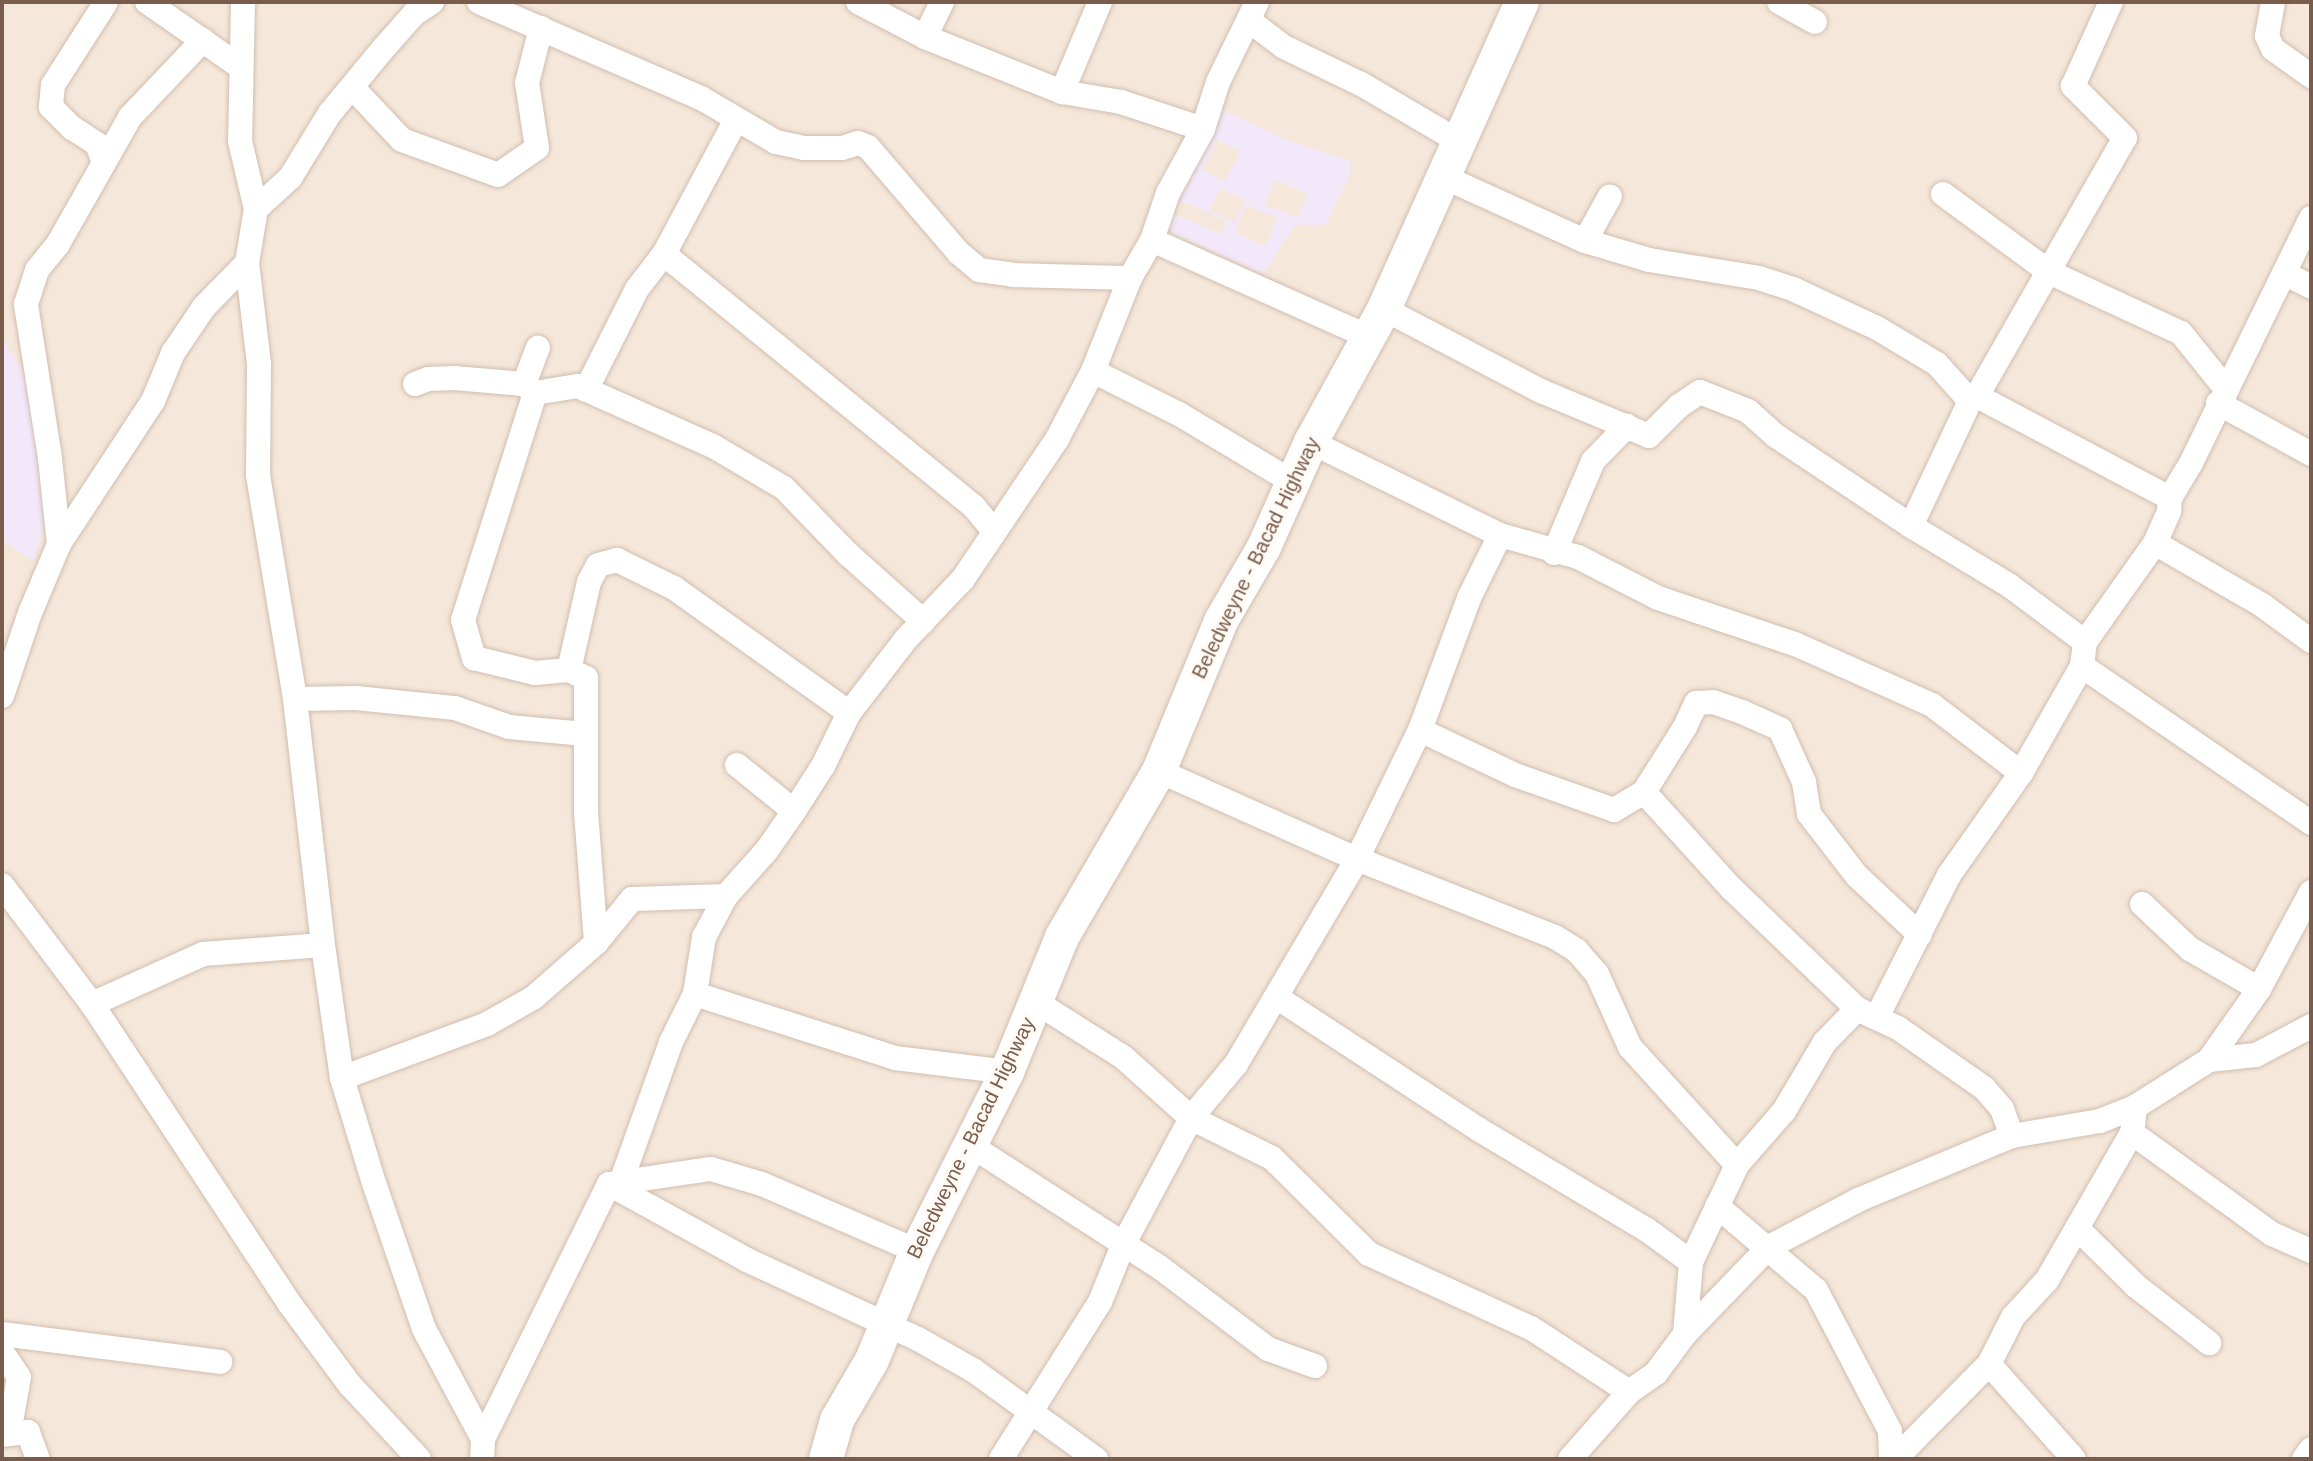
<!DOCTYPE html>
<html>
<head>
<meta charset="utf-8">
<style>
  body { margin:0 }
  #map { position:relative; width:2313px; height:1461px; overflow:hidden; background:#fdf6ec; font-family:Helvetica,sans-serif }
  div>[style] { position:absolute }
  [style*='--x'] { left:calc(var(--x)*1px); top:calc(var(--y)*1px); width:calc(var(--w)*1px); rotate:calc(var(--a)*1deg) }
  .residential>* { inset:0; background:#f5e8da }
  .education>* { inset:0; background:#f3e8fa }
  .roads { filter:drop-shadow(0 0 2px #d1beb0) drop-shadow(0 0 2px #d1beb0) }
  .street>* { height:24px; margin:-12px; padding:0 12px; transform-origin:12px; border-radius:12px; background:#fff }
  .secondary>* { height:34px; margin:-17px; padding:0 17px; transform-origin:17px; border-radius:17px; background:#fff }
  span { translate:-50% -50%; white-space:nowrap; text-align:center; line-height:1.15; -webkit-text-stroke:6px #fffaf3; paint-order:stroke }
  .street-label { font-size:20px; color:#7a5c4d }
  .frame { position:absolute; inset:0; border:4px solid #7a5c4d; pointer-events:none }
</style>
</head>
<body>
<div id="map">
  <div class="residential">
    <div style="clip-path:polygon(2px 2px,2311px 2px,2311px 1459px,2px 1459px)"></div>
  </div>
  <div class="education">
    <div style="clip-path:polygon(evenodd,1222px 110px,1285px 139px,1351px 161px,1350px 174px,1325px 225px,1295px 225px,1263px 274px,1165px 229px,1184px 174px,1222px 110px,1217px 140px,1240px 151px,1225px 182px,1202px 169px,1217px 140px,1222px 110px,1275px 180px,1308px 194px,1298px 218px,1265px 205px,1275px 180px,1222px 110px,1220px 189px,1245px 200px,1235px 222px,1209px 211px,1220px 189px,1222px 110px,1178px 199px,1226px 221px,1221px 234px,1171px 212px,1178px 199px,1222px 110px,1246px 205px,1277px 218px,1265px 246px,1235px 233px,1246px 205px)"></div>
    <div style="clip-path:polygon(2px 336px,25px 378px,49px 511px,33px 561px,2px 540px)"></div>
  </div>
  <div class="roads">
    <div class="street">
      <div style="--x:147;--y:2;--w:112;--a:34.8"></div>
      <div style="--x:243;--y:2;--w:139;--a:91.2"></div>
      <div style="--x:240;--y:141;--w:70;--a:76.8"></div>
      <div style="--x:256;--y:209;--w:55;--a:99.5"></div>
      <div style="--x:247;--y:263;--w:102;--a:83.2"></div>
      <div style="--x:259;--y:364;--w:111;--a:90.5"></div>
      <div style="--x:258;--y:475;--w:227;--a:80.6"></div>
      <div style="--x:295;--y:699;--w:248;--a:83.5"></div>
      <div style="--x:323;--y:945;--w:134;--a:81.9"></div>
      <div style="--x:342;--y:1078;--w:110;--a:73.1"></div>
      <div style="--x:374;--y:1183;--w:154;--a:71.1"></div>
      <div style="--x:424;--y:1329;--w:125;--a:61.8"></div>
      <div style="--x:479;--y:2;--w:242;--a:23.4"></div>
      <div style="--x:701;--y:98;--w:87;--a:30.4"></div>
      <div style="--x:776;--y:142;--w:29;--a:12"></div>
      <div style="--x:804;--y:148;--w:38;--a:0"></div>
      <div style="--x:842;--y:148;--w:17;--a:-17"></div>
      <div style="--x:858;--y:143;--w:11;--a:22"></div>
      <div style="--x:868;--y:147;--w:140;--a:49.4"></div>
      <div style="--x:959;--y:253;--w:26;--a:40"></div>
      <div style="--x:979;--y:270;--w:34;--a:8"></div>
      <div style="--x:1013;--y:275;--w:117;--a:1.5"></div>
      <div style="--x:858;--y:2;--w:76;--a:27.6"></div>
      <div style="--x:925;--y:37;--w:148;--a:21.9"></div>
      <div style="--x:1062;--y:92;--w:60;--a:9.6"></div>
      <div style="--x:1121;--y:102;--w:86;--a:18.2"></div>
      <div style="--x:1779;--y:2;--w:41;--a:29.1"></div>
      <div style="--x:2273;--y:2;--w:35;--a:100"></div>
      <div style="--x:2267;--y:36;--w:14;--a:65"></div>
      <div style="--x:2273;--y:49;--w:47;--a:35.4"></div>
      <div style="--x:1251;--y:22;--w:41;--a:37.1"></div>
      <div style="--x:1284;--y:47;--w:85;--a:25.7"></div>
      <div style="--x:1361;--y:84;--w:113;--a:30.4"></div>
      <div style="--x:925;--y:37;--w:39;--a:-64"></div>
      <div style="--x:353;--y:88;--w:71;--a:46.7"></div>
      <div style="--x:402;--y:140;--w:102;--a:20"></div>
      <div style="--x:498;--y:175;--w:47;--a:-34.7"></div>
      <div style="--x:537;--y:148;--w:66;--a:-98.7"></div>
      <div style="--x:527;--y:83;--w:57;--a:-75.7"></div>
      <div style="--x:1062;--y:92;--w:98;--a:-67.1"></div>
      <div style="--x:104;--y:163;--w:20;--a:-110"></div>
      <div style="--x:97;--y:144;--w:30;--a:-147"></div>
      <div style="--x:72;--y:128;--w:30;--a:-135"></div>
      <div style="--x:51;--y:107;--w:22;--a:-85"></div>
      <div style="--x:53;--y:85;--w:98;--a:-57.4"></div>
      <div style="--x:1446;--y:178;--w:153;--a:24.4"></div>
      <div style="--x:1585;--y:241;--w:67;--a:16.5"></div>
      <div style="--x:1649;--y:260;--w:111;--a:9.3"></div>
      <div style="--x:1759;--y:278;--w:38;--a:18"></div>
      <div style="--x:1795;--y:290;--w:90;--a:24.9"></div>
      <div style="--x:1877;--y:328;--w:70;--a:31"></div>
      <div style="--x:1937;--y:364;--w:50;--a:48.3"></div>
      <div style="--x:1943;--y:194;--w:132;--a:36.3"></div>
      <div style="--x:2049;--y:272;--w:145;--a:24.8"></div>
      <div style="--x:2181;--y:333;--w:72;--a:51.2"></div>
      <div style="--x:256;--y:209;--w:46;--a:-42.4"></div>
      <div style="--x:290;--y:178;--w:76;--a:-58.4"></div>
      <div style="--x:330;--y:113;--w:83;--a:-50.4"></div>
      <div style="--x:383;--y:49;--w:47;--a:-48.5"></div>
      <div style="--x:414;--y:14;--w:22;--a:-34"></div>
      <div style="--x:1152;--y:240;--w:235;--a:24.1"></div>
      <div style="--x:1585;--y:241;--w:51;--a:-60.9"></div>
      <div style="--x:664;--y:254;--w:400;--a:39.2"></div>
      <div style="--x:974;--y:507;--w:31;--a:50"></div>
      <div style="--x:2284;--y:273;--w:30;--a:27"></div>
      <div style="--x:1384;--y:309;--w:177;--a:27.6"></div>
      <div style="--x:1541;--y:391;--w:117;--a:22.6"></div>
      <div style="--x:1649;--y:436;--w:42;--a:-45"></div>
      <div style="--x:1679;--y:406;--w:25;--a:-34"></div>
      <div style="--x:1700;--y:392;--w:52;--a:21.6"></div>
      <div style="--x:1748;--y:411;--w:38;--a:42"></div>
      <div style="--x:1776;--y:436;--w:162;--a:33.7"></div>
      <div style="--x:1911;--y:526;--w:116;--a:31.2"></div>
      <div style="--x:2010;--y:586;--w:94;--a:36.7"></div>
      <div style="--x:1093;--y:371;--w:96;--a:26.6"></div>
      <div style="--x:1179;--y:414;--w:131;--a:30.9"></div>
      <div style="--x:415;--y:384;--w:14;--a:-21"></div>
      <div style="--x:428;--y:379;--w:26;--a:-2"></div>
      <div style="--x:454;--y:378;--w:70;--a:4.9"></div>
      <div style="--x:524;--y:384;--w:14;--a:39"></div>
      <div style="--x:535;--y:393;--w:44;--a:-9.2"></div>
      <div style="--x:578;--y:386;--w:148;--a:24"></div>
      <div style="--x:713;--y:446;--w:82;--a:30.6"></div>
      <div style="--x:784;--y:488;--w:92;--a:45.9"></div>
      <div style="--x:848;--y:554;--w:101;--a:41.8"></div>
      <div style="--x:524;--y:384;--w:39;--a:-69"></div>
      <div style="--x:586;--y:390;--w:113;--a:-63.2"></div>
      <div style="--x:637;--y:289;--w:44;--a:-52.4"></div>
      <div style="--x:664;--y:254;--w:152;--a:-61.8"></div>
      <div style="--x:535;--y:393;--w:238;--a:107.6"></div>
      <div style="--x:463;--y:620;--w:40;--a:74"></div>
      <div style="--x:474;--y:658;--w:63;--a:13.8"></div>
      <div style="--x:535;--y:673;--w:34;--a:-5"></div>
      <div style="--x:569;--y:670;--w:19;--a:25"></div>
      <div style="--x:586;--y:678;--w:134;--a:90"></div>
      <div style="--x:586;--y:812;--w:131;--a:85.6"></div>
      <div style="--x:1977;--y:396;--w:218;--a:27.9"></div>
      <div style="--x:2218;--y:403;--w:106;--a:28.7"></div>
      <div style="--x:1311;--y:442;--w:211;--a:26.2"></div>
      <div style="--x:1500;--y:535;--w:81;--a:15.8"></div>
      <div style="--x:1578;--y:557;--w:90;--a:27.1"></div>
      <div style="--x:1658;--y:598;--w:145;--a:18.6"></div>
      <div style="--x:1795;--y:644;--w:150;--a:24"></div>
      <div style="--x:1932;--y:705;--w:112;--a:37.4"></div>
      <div style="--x:1911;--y:526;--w:138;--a:-64.7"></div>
      <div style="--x:1970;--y:401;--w:9;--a:-36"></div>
      <div style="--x:1977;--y:396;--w:297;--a:-60.2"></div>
      <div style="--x:2125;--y:138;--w:74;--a:-135"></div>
      <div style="--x:2073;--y:86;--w:92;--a:-65.7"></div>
      <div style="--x:2155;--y:543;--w:124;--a:30.1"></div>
      <div style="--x:2262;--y:605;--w:61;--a:36.3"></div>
      <div style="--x:59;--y:544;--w:86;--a:-96"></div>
      <div style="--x:50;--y:458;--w:156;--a:-98.9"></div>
      <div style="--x:26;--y:304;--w:36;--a:-72"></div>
      <div style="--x:37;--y:270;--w:33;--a:-51"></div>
      <div style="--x:58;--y:244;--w:146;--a:-60.4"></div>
      <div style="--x:130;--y:117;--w:106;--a:-46.5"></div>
      <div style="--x:1554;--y:553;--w:100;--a:-67"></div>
      <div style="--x:1593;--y:461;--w:49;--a:-45.8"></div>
      <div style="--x:2082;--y:666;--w:278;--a:34.4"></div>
      <div style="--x:569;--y:670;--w:90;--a:-77.2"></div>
      <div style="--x:589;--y:582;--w:19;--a:-62"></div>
      <div style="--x:598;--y:565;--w:20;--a:-15"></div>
      <div style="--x:617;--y:560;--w:64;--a:26.2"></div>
      <div style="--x:674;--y:588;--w:215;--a:35.5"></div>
      <div style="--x:2;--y:696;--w:88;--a:-71.4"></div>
      <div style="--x:30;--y:613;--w:75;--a:-67.2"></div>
      <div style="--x:59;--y:544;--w:171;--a:-56.7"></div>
      <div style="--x:153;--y:401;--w:52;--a:-67.4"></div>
      <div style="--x:173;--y:353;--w:55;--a:-56"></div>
      <div style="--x:204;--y:307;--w:62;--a:-45.7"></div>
      <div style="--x:295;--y:699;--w:61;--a:-0.9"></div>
      <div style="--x:356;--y:698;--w:100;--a:5.8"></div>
      <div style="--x:455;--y:708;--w:57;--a:19.4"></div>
      <div style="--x:509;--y:727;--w:76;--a:5.3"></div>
      <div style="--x:1420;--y:730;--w:105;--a:25.3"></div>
      <div style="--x:1515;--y:775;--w:105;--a:19.5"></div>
      <div style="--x:1614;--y:810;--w:35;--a:-31"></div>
      <div style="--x:1644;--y:792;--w:77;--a:-57.8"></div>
      <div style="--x:1685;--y:727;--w:26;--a:-65"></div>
      <div style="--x:1696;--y:703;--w:17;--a:-3"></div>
      <div style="--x:1713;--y:702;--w:31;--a:19"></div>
      <div style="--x:1742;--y:712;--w:42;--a:24.1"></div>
      <div style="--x:1780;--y:729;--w:58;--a:65.6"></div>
      <div style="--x:1804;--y:782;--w:32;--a:81"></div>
      <div style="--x:1809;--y:814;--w:78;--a:52.3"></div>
      <div style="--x:1857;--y:876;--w:86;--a:43.1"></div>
      <div style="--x:737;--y:765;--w:73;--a:38.9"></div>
      <div style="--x:1159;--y:771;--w:217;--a:24"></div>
      <div style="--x:1357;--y:859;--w:213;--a:21.5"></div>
      <div style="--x:1555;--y:937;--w:26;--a:32"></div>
      <div style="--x:1577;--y:951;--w:30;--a:49"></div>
      <div style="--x:1597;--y:974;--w:80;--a:65.7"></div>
      <div style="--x:1630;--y:1047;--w:159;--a:47.8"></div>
      <div style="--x:1644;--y:792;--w:130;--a:47.8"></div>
      <div style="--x:1731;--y:888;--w:175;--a:43.8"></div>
      <div style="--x:1857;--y:1009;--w:45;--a:24.9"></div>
      <div style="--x:1898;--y:1028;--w:105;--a:34.9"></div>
      <div style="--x:1984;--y:1088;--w:28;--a:49"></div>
      <div style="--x:2002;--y:1109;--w:29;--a:70"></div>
      <div style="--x:2;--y:885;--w:149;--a:52.9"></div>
      <div style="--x:92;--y:1004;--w:358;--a:56.6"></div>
      <div style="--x:289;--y:1303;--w:102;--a:53.4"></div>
      <div style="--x:350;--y:1385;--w:101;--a:47"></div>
      <div style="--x:2142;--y:904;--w:66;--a:43.2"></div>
      <div style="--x:2190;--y:949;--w:80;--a:30.1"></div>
      <div style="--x:695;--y:994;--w:210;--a:17.7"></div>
      <div style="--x:895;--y:1058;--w:113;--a:7.1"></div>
      <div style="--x:1278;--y:998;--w:239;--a:33.2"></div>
      <div style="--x:1478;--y:1129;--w:197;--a:30.9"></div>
      <div style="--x:1647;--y:1230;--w:54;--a:36"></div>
      <div style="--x:1036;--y:1002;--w:103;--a:32.3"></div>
      <div style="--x:1123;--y:1057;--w:91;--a:41.9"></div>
      <div style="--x:1191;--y:1118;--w:90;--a:26.3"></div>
      <div style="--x:1272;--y:1158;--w:136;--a:44.7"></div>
      <div style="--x:1369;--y:1254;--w:178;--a:24.6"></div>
      <div style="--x:1531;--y:1328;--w:117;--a:33.1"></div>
      <div style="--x:92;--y:1004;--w:122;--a:-24.2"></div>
      <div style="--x:203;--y:954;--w:120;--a:-4.3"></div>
      <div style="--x:1877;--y:1017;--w:159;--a:-63.1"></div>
      <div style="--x:1949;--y:875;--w:125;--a:-54.8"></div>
      <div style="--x:2021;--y:773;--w:123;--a:-60.3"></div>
      <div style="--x:2082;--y:666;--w:24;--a:-83"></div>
      <div style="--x:2085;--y:642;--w:121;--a:-54.7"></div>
      <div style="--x:2155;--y:543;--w:35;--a:-66"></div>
      <div style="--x:2169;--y:511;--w:13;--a:-86"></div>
      <div style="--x:2170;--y:498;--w:41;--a:-59"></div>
      <div style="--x:2191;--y:463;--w:273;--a:-63.9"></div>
      <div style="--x:2209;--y:1060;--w:87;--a:-54.8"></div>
      <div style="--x:2259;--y:989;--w:110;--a:-61.8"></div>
      <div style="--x:342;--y:1078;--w:155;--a:-20.4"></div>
      <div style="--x:487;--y:1024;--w:53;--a:-29.5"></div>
      <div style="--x:533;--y:998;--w:84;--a:-41.1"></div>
      <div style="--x:596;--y:943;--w:57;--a:-50.7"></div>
      <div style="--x:632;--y:899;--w:94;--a:-1.8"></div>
      <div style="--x:2132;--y:1133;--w:173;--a:35.8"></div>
      <div style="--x:2272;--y:1234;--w:43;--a:23.6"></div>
      <div style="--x:970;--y:1145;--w:224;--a:32.8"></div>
      <div style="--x:1158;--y:1266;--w:138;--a:37"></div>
      <div style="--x:1268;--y:1349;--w:50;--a:19.9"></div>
      <div style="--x:621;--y:1182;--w:149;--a:-70.3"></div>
      <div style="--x:671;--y:1042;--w:54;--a:-63.4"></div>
      <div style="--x:695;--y:994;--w:58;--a:-81"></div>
      <div style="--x:704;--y:937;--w:47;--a:-61.8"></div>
      <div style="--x:726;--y:896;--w:62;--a:-48.3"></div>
      <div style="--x:767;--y:850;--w:47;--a:-55.3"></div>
      <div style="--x:794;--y:811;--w:54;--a:-57.2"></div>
      <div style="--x:823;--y:766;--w:59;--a:-63.9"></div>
      <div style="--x:849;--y:713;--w:93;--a:-52.4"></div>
      <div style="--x:906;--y:639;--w:83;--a:-46.5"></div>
      <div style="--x:963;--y:579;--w:169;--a:-56.1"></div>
      <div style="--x:1057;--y:439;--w:77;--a:-62.1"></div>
      <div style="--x:1093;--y:371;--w:100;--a:-68.3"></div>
      <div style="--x:1130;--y:278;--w:44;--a:-59.9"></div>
      <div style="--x:1152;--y:240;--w:50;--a:-71.2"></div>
      <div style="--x:1168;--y:193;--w:73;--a:-61.3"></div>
      <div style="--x:1203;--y:129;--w:49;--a:-72.3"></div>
      <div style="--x:1218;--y:82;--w:89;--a:-64"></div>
      <div style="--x:609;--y:1184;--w:158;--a:28.8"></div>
      <div style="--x:747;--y:1260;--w:188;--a:24.8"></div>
      <div style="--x:918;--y:1339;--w:63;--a:29.4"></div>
      <div style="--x:973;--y:1370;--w:152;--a:35.9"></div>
      <div style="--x:1717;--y:1206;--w:130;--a:40.3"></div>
      <div style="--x:1816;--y:1290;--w:159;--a:62.3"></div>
      <div style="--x:1890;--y:1431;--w:28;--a:88"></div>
      <div style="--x:2077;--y:1228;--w:83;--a:44.5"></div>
      <div style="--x:2136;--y:1286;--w:93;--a:38"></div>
      <div style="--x:2;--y:1334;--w:220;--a:7.3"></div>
      <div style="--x:1685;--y:1334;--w:72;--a:-85.2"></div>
      <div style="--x:1691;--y:1262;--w:107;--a:-64.6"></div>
      <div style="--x:1737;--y:1165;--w:72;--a:-49"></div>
      <div style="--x:1784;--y:1111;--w:80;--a:-59.3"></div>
      <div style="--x:1825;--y:1042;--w:46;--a:-45.9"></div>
      <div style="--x:2;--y:1352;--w:30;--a:56"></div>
      <div style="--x:19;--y:1377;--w:57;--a:100.1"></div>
      <div style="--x:1989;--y:1364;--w:127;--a:48.2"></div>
      <div style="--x:2;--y:1435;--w:26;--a:-7"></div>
      <div style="--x:28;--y:1432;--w:29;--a:70"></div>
      <div style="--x:482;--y:1459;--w:20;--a:-87"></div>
      <div style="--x:483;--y:1439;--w:284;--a:-63.7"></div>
      <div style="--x:609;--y:1184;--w:103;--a:-8.4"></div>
      <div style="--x:711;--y:1169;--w:53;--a:16.4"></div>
      <div style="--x:762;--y:1184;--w:169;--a:23.4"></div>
      <div style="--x:1001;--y:1459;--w:186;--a:-57.8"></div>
      <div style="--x:1100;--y:1302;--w:61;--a:-68"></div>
      <div style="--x:1123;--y:1245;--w:144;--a:-61.8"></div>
      <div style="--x:1191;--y:1118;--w:70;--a:-50.2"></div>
      <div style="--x:1236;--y:1064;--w:238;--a:-59.4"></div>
      <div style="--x:1357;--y:859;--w:144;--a:-64"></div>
      <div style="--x:1420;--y:730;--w:141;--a:-69.6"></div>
      <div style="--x:1469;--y:598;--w:70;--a:-63.8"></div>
      <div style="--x:1570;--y:1459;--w:89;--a:-48.6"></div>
      <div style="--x:1629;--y:1392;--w:33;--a:-35"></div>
      <div style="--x:1656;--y:1373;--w:49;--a:-53.4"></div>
      <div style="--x:1685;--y:1334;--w:121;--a:-46"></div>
      <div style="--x:1769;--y:1247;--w:101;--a:-27.8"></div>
      <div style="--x:1858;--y:1200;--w:167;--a:-22.6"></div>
      <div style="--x:2012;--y:1136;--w:89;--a:-9.7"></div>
      <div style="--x:2100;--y:1121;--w:38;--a:-22"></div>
      <div style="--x:2135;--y:1107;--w:88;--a:-32.4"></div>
      <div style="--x:2209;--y:1060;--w:47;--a:-6.1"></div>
      <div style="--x:2256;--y:1055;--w:62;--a:-27.8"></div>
      <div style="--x:1895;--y:1459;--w:134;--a:-45.3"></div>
      <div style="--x:1989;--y:1364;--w:53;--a:-62.9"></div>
      <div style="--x:2013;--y:1317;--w:50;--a:-47.4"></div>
      <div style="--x:2047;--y:1280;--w:170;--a:-60"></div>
      <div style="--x:2132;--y:1133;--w:26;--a:-83"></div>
      <div style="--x:2304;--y:1459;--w:12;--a:-55"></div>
    </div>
    <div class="secondary">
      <div style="--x:826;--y:1459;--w:41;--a:-74.2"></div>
      <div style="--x:837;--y:1420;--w:69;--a:-59.7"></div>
      <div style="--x:872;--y:1360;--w:118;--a:-67.6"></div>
      <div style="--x:917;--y:1251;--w:200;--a:-63.3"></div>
      <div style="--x:1007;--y:1072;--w:146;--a:-67.8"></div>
      <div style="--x:1062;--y:937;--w:192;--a:-59.7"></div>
      <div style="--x:1159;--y:771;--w:162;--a:-67.5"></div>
      <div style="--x:1221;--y:621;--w:86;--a:-59.8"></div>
      <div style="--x:1264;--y:547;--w:115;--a:-65.9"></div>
      <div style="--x:1311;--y:442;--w:152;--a:-61.2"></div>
      <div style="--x:1384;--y:309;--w:337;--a:-65.8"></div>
    </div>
  </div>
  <div class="street-label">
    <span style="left:1256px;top:558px;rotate:-64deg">Beledweyne - Bacad Highway</span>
    <span style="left:971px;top:1138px;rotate:-64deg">Beledweyne - Bacad Highway</span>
  </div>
  <div class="frame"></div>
</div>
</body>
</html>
